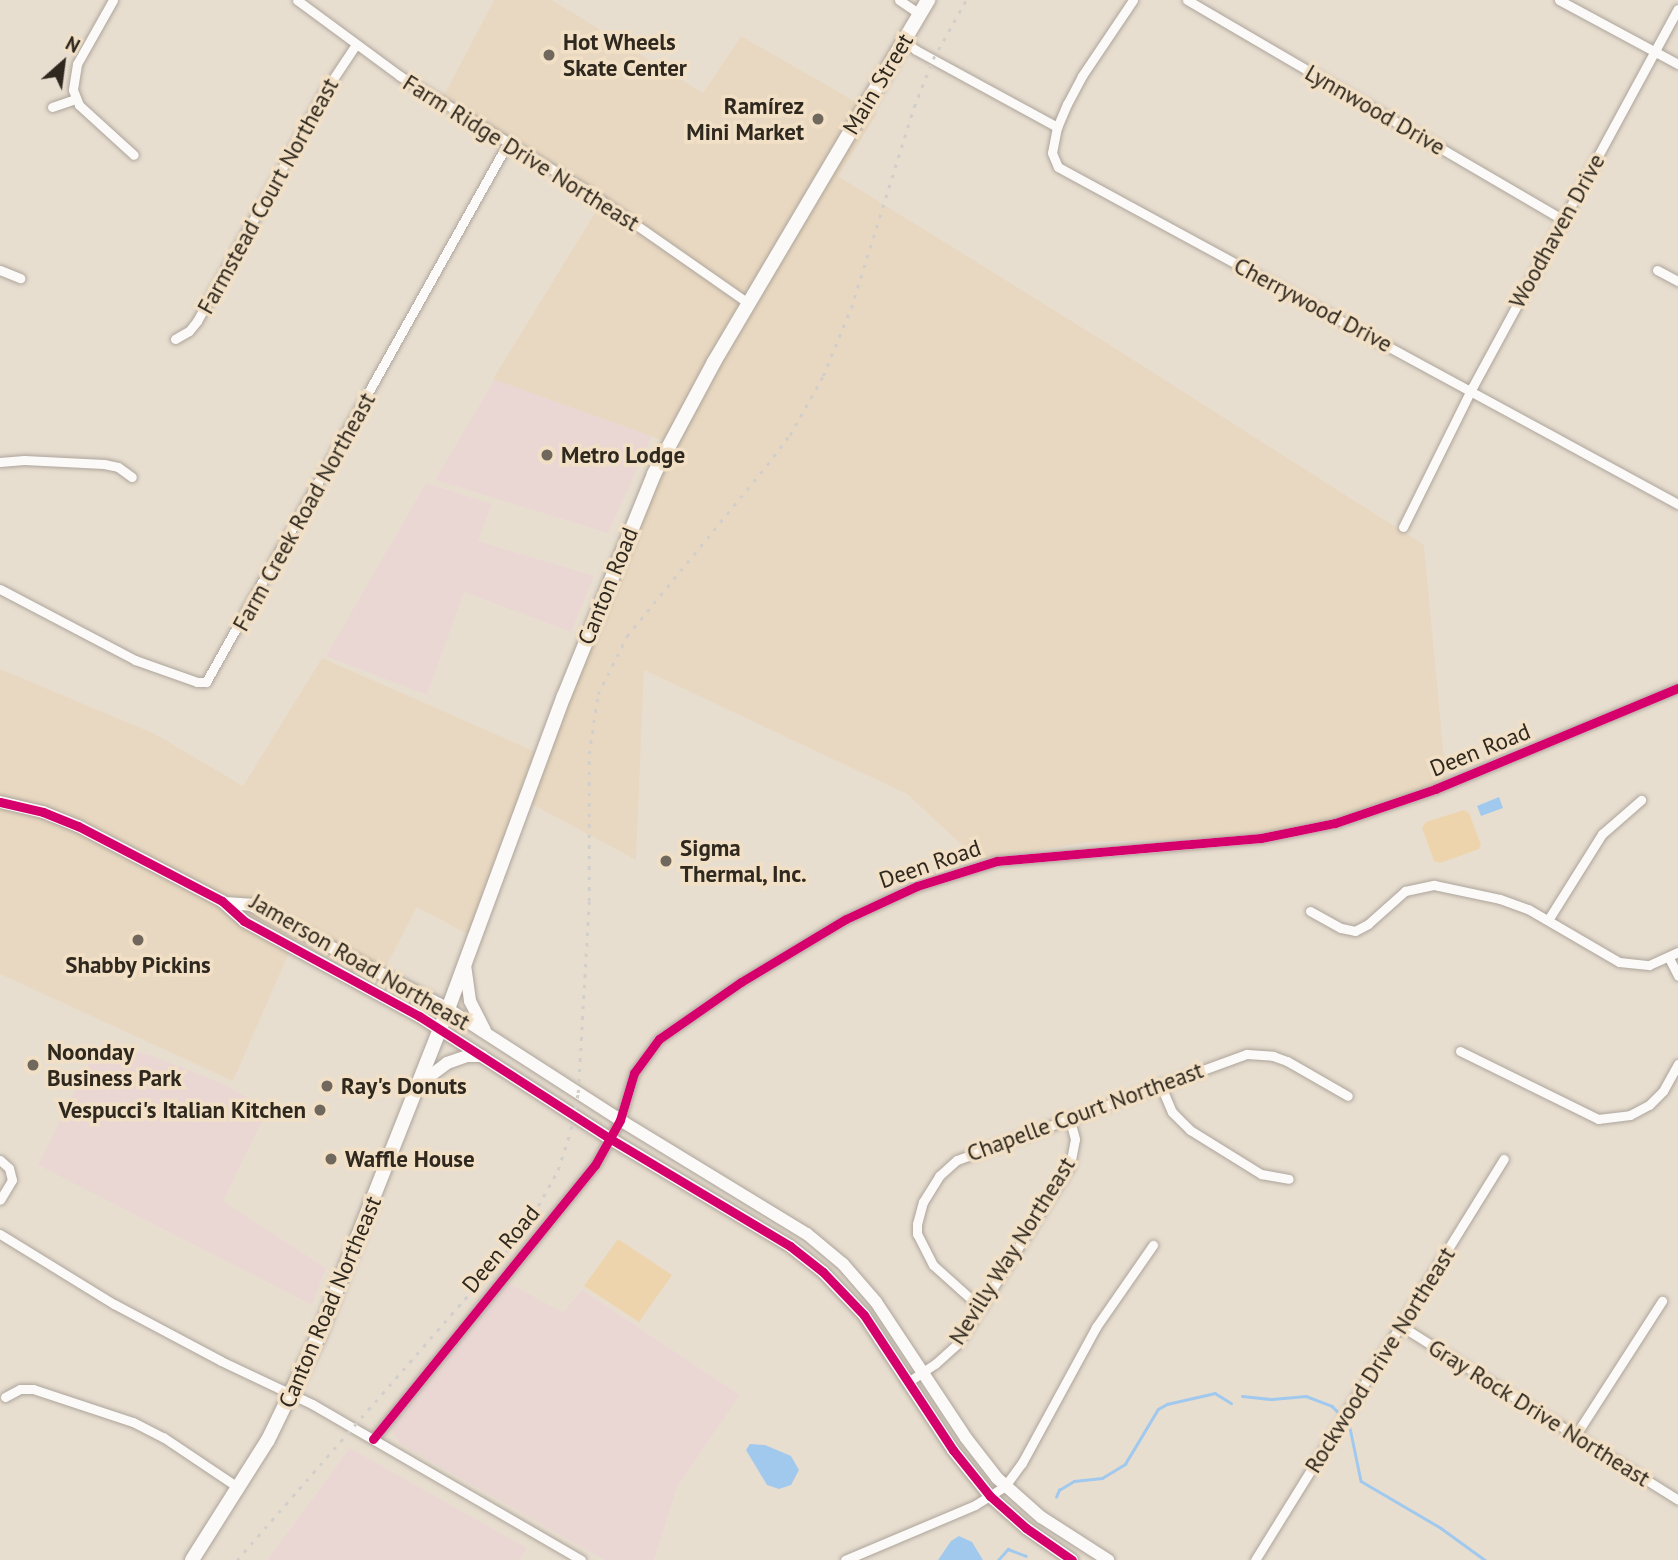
<!DOCTYPE html>
<html>
<head>
<meta charset="utf-8">
<style>
  body { margin:0 }
  #map { position:relative; width:1678px; height:1560px; overflow:hidden; background:#e8ded0; font-family:"PT Sans",sans-serif }
  div>[style] { position:absolute }
  [style*='--x'] { left:calc(var(--x)*1px); top:calc(var(--y)*1px); width:calc(var(--w)*1px); rotate:calc(var(--a)*1deg) }
  .commercial>* { inset:0; background:#ead7d4 }
  .built>* { inset:0; background:#e9d8c1 }
  .green>* { inset:0; background:#eed4ac }
  .water>* { inset:0; background:#a1c9ed }
  .stream>* { height:2.5px; margin:-1.25px; padding:0 1.25px; transform-origin:1.25px; border-radius:1.25px; background:#a1c9ed }
  .roads { filter:drop-shadow(0 0 2px #ada59b) drop-shadow(0 0 2px #ada59b) }
  .street>* { height:9px; margin:-4.5px; padding:0 4.5px; transform-origin:4.5px; border-radius:4.5px; background:#fcfaf8 }
  .secondary>* { height:12px; margin:-6px; padding:0 6px; transform-origin:6px; border-radius:6px; background:#fcfaf8 }
  .primary>* { height:14px; margin:-7px; padding:0 7px; transform-origin:7px; border-radius:7px; background:#fcfaf8 }
  .rail>* { height:2.5px; margin-top:-1.25px; transform-origin:0; background:repeating-linear-gradient(90deg,#d2cfcb 0 3.5px,transparent 0 10.5px) }
  .cycleway>* { height:9px; margin:-4.5px; padding:0 4.5px; transform-origin:4.5px; border-radius:4.5px; background:#d6006c }
  .dots>* { width:19px; height:19px; translate:-50% -50%; box-sizing:border-box; border:4px solid #f2e0c6; border-radius:50% }
  span { translate:-50% -50%; white-space:nowrap; text-align:center; line-height:1.15; -webkit-text-stroke:7px #f2e0c6; paint-order:stroke }
  .poi-label { font-size:23px; color:#2f281e; font-weight:700 }
  .left { translate:0 -50%; text-align:left }
  .right { translate:-100% -50%; text-align:right }
  .street-label { font-size:23px; color:#2f281e }
  .north { position:absolute; left:28px; top:28px; width:70px; height:70px; -webkit-text-stroke:5px #f2e0c6; paint-order:stroke; rotate:28deg; font-size:19px; font-weight:700; line-height:28px; text-align:center; color:#2f281e }
  .north::after { content:''; display:block; margin:auto; width:24px; height:32px; background:#2f281e; clip-path:polygon(50% 0,100% 100%,50% 72%,0 100%) }
</style>
</head>
<body>
<div id="map">
  <div class="commercial">
    <div style="clip-path:polygon(495px 379px,655px 429px,608px 533px,435px 480px)"></div>
    <div style="clip-path:polygon(426px 483px,492px 504px,478px 541px,594px 576px,571px 632px,464px 592px,427px 695px,326px 656px)"></div>
    <div style="clip-path:polygon(98px 1045px,150px 1055px,221px 1083px,268px 1109px,223px 1201px,326px 1268px,312px 1305px,38px 1165px)"></div>
    <div style="clip-path:polygon(508px 1283px,563px 1312px,582px 1290px,740px 1395px,677px 1487px,654px 1560px,605px 1560px,399px 1443px,391px 1428px)"></div>
    <div style="clip-path:polygon(350px 1448px,527px 1548px,520px 1560px,267px 1560px)"></div>
  </div>
  <div class="built">
    <div style="clip-path:polygon(494px 0,552px 0,703px 93px,741px 36px,877px 114px,838px 176px,1110px 345px,1424px 545px,1447px 790px,1267px 836px,1089px 842px,978px 860px,907px 794px,644px 670px,636px 860px,530px 803px,475px 938px,417px 907px,377px 984px,295px 939px,233px 1081px,0 974px,0 669px,155px 734px,243px 786px,322px 658px,543px 755px,668px 442px,493px 379px,604px 198px,579px 178px,442px 99px)"></div>
  </div>
  <div class="green">
    <div style="clip-path:polygon(1464px 810px,1469px 813px,1481px 845px,1479px 849px,1440px 863px,1434px 861px,1422px 828px,1426px 822px)"></div>
    <div style="clip-path:polygon(618px 1239px,672px 1275px,639px 1322px,584px 1286px)"></div>
  </div>
  <div class="water">
    <div style="clip-path:polygon(1499px 797px,1503px 808px,1481px 816px,1477px 806px)"></div>
    <div style="clip-path:polygon(750px 1444px,765px 1445px,791px 1456px,799px 1470px,791px 1485px,779px 1489px,767px 1485px,746px 1450px)"></div>
    <div style="clip-path:polygon(959px 1536px,972px 1542px,983px 1560px,938px 1560px,951px 1541px)"></div>
  </div>
  <div class="stream">
    <div style="--x:1242;--y:1396;--w:30;--a:6"></div>
    <div style="--x:1272;--y:1399;--w:34;--a:-5"></div>
    <div style="--x:1306;--y:1396;--w:28;--a:21"></div>
    <div style="--x:1332;--y:1406;--w:8;--a:45"></div>
    <div style="--x:1349;--y:1423;--w:59;--a:78.3"></div>
    <div style="--x:1361;--y:1481;--w:93;--a:30.4"></div>
    <div style="--x:1441;--y:1528;--w:54;--a:36"></div>
    <div style="--x:1056;--y:1497;--w:8;--a:-67"></div>
    <div style="--x:1059;--y:1490;--w:17;--a:-31"></div>
    <div style="--x:1074;--y:1481;--w:28;--a:-6"></div>
    <div style="--x:1102;--y:1478;--w:27;--a:-31"></div>
    <div style="--x:1125;--y:1464;--w:64;--a:-59"></div>
    <div style="--x:1158;--y:1409;--w:10;--a:-29"></div>
    <div style="--x:1167;--y:1404;--w:49;--a:-12.9"></div>
    <div style="--x:1215;--y:1393;--w:19;--a:32"></div>
    <div style="--x:998;--y:1560;--w:15;--a:-48"></div>
    <div style="--x:1008;--y:1549;--w:19;--a:21"></div>
  </div>
  <div class="roads">
    <div class="street">
      <div style="--x:113;--y:0;--w:73;--a:119.4"></div>
      <div style="--x:77;--y:64;--w:26;--a:99"></div>
      <div style="--x:73;--y:90;--w:16;--a:68"></div>
      <div style="--x:79;--y:105;--w:74;--a:42.3"></div>
      <div style="--x:297;--y:0;--w:128;--a:36.4"></div>
      <div style="--x:400;--y:76;--w:222;--a:31.5"></div>
      <div style="--x:589;--y:192;--w:194;--a:34.9"></div>
      <div style="--x:899;--y:0;--w:25;--a:34"></div>
      <div style="--x:1133;--y:0;--w:92;--a:123.9"></div>
      <div style="--x:1082;--y:76;--w:32;--a:118"></div>
      <div style="--x:1067;--y:104;--w:25;--a:113"></div>
      <div style="--x:1057;--y:127;--w:26;--a:101"></div>
      <div style="--x:1052;--y:153;--w:15;--a:67"></div>
      <div style="--x:1058;--y:167;--w:706;--a:28.53"></div>
      <div style="--x:1187;--y:0;--w:436;--a:30.3"></div>
      <div style="--x:1559;--y:0;--w:135;--a:28.3"></div>
      <div style="--x:904;--y:41;--w:15;--a:37"></div>
      <div style="--x:916;--y:50;--w:161;--a:28.6"></div>
      <div style="--x:52;--y:107;--w:24;--a:-19"></div>
      <div style="--x:0;--y:270;--w:22;--a:22"></div>
      <div style="--x:1657;--y:270;--w:24;--a:28"></div>
      <div style="--x:175;--y:339;--w:16;--a:-30"></div>
      <div style="--x:189;--y:331;--w:13;--a:-51"></div>
      <div style="--x:197;--y:321;--w:263;--a:-60.9"></div>
      <div style="--x:325;--y:91;--w:54;--a:-56.3"></div>
      <div style="--x:0;--y:462;--w:24;--a:-5"></div>
      <div style="--x:24;--y:460;--w:80;--a:2.9"></div>
      <div style="--x:104;--y:464;--w:14;--a:12"></div>
      <div style="--x:118;--y:467;--w:17;--a:36"></div>
      <div style="--x:1403;--y:527;--w:157;--a:-63.6"></div>
      <div style="--x:1473;--y:386;--w:429;--a:-61.5"></div>
      <div style="--x:0;--y:589;--w:153;--a:27.7"></div>
      <div style="--x:135;--y:660;--w:66;--a:19.5"></div>
      <div style="--x:197;--y:682;--w:9;--a:0"></div>
      <div style="--x:206;--y:682;--w:620;--a:-60.75"></div>
      <div style="--x:1310;--y:911;--w:35;--a:29"></div>
      <div style="--x:1341;--y:928;--w:14;--a:12"></div>
      <div style="--x:1355;--y:931;--w:15;--a:-28"></div>
      <div style="--x:1368;--y:924;--w:50;--a:-41.7"></div>
      <div style="--x:1405;--y:891;--w:30;--a:-12"></div>
      <div style="--x:1434;--y:885;--w:67;--a:12"></div>
      <div style="--x:1500;--y:899;--w:30;--a:20"></div>
      <div style="--x:1528;--y:909;--w:105;--a:30.2"></div>
      <div style="--x:1619;--y:962;--w:30;--a:6"></div>
      <div style="--x:1649;--y:965;--w:32;--a:-24"></div>
      <div style="--x:1548;--y:920;--w:102;--a:-57.9"></div>
      <div style="--x:1602;--y:834;--w:52;--a:-41.1"></div>
      <div style="--x:1669;--y:958;--w:20;--a:63"></div>
      <div style="--x:1460;--y:1051;--w:154;--a:26.2"></div>
      <div style="--x:1598;--y:1119;--w:32;--a:-7"></div>
      <div style="--x:1630;--y:1115;--w:21;--a:-28"></div>
      <div style="--x:1649;--y:1105;--w:20;--a:-45"></div>
      <div style="--x:1663;--y:1091;--w:31;--a:-61"></div>
      <div style="--x:1160;--y:1084;--w:30;--a:67"></div>
      <div style="--x:1172;--y:1112;--w:25;--a:45"></div>
      <div style="--x:1190;--y:1130;--w:84;--a:31.8"></div>
      <div style="--x:1261;--y:1174;--w:28;--a:10"></div>
      <div style="--x:0;--y:1160;--w:12;--a:42"></div>
      <div style="--x:9;--y:1168;--w:12;--a:76"></div>
      <div style="--x:12;--y:1180;--w:23;--a:121"></div>
      <div style="--x:0;--y:1234;--w:134;--a:31.6"></div>
      <div style="--x:114;--y:1304;--w:121;--a:28"></div>
      <div style="--x:221;--y:1361;--w:101;--a:25.3"></div>
      <div style="--x:312;--y:1404;--w:311;--a:30.1"></div>
      <div style="--x:981;--y:1308;--w:64;--a:-138.1"></div>
      <div style="--x:933;--y:1265;--w:35;--a:-117"></div>
      <div style="--x:917;--y:1234;--w:10;--a:-90"></div>
      <div style="--x:917;--y:1224;--w:23;--a:-75"></div>
      <div style="--x:923;--y:1202;--w:31;--a:-58"></div>
      <div style="--x:939;--y:1176;--w:24;--a:-42"></div>
      <div style="--x:957;--y:1160;--w:309;--a:-20.1"></div>
      <div style="--x:1247;--y:1054;--w:26;--a:4"></div>
      <div style="--x:1273;--y:1056;--w:15;--a:20"></div>
      <div style="--x:1287;--y:1061;--w:70;--a:29.8"></div>
      <div style="--x:1401;--y:1326;--w:327;--a:32.1"></div>
      <div style="--x:908;--y:1382;--w:32;--a:-34"></div>
      <div style="--x:935;--y:1364;--w:31;--a:-42"></div>
      <div style="--x:958;--y:1343;--w:210;--a:-57.8"></div>
      <div style="--x:1070;--y:1165;--w:26;--a:-79"></div>
      <div style="--x:1075;--y:1139;--w:23;--a:-105"></div>
      <div style="--x:5;--y:1397;--w:17;--a:-28"></div>
      <div style="--x:20;--y:1389;--w:13;--a:0"></div>
      <div style="--x:33;--y:1389;--w:105;--a:18.3"></div>
      <div style="--x:133;--y:1422;--w:34;--a:27"></div>
      <div style="--x:163;--y:1437;--w:92;--a:33.9"></div>
      <div style="--x:1575;--y:1436;--w:161;--a:-57.2"></div>
      <div style="--x:373;--y:1439;--w:353;--a:-51"></div>
      <div style="--x:595;--y:1165;--w:51;--a:-60.9"></div>
      <div style="--x:620;--y:1120;--w:49;--a:-73.4"></div>
      <div style="--x:634;--y:1073;--w:42;--a:-53.7"></div>
      <div style="--x:659;--y:1039;--w:100;--a:-34.8"></div>
      <div style="--x:741;--y:982;--w:122;--a:-31"></div>
      <div style="--x:846;--y:919;--w:78;--a:-24.9"></div>
      <div style="--x:917;--y:886;--w:84;--a:-17.4"></div>
      <div style="--x:997;--y:861;--w:265;--a:-5"></div>
      <div style="--x:1261;--y:838;--w:76;--a:-11.5"></div>
      <div style="--x:1335;--y:823;--w:106;--a:-18.8"></div>
      <div style="--x:1435;--y:789;--w:263;--a:-22.6"></div>
      <div style="--x:845;--y:1560;--w:141;--a:-22.9"></div>
      <div style="--x:975;--y:1505;--w:36;--a:-32"></div>
      <div style="--x:1005;--y:1486;--w:29;--a:-54"></div>
      <div style="--x:1022;--y:1463;--w:155;--a:-61.4"></div>
      <div style="--x:1096;--y:1327;--w:100;--a:-55.2"></div>
      <div style="--x:1255;--y:1560;--w:472;--a:-58.2"></div>
    </div>
    <div class="secondary">
      <div style="--x:0;--y:802;--w:44;--a:13.1"></div>
      <div style="--x:43;--y:812;--w:38;--a:22"></div>
      <div style="--x:78;--y:826;--w:162;--a:27.5"></div>
      <div style="--x:222;--y:901;--w:30;--a:42"></div>
      <div style="--x:244;--y:921;--w:199;--a:28.5"></div>
      <div style="--x:419;--y:1016;--w:226;--a:32.7"></div>
      <div style="--x:609;--y:1138;--w:211;--a:30.8"></div>
      <div style="--x:790;--y:1246;--w:42;--a:38.2"></div>
      <div style="--x:823;--y:1272;--w:59;--a:46.4"></div>
      <div style="--x:864;--y:1315;--w:162;--a:56.6"></div>
      <div style="--x:953;--y:1450;--w:59;--a:51.2"></div>
      <div style="--x:990;--y:1496;--w:48;--a:41.6"></div>
      <div style="--x:1026;--y:1528;--w:56;--a:34.8"></div>
      <div style="--x:225;--y:903;--w:26;--a:4"></div>
      <div style="--x:251;--y:905;--w:223;--a:27.8"></div>
      <div style="--x:448;--y:1009;--w:205;--a:32.8"></div>
      <div style="--x:620;--y:1120;--w:219;--a:31.4"></div>
      <div style="--x:807;--y:1234;--w:47;--a:39.8"></div>
      <div style="--x:843;--y:1264;--w:50;--a:49"></div>
      <div style="--x:876;--y:1302;--w:163;--a:56.5"></div>
      <div style="--x:966;--y:1438;--w:51;--a:52.2"></div>
      <div style="--x:997;--y:1478;--w:59;--a:41.6"></div>
      <div style="--x:1041;--y:1517;--w:80;--a:32.7"></div>
      <div style="--x:465;--y:965;--w:36;--a:82"></div>
      <div style="--x:470;--y:1001;--w:33;--a:63"></div>
      <div style="--x:418;--y:1085;--w:36;--a:-37"></div>
      <div style="--x:447;--y:1063;--w:21;--a:-19"></div>
      <div style="--x:467;--y:1056;--w:15;--a:0"></div>
    </div>
    <div class="primary">
      <div style="--x:192;--y:1560;--w:142;--a:-57.7"></div>
      <div style="--x:268;--y:1440;--w:114;--a:-64.1"></div>
      <div style="--x:318;--y:1337;--w:353;--a:-68.4"></div>
      <div style="--x:448;--y:1009;--w:334;--a:-69.7"></div>
      <div style="--x:564;--y:696;--w:240;--a:-67.9"></div>
      <div style="--x:654;--y:474;--w:127;--a:-61.8"></div>
      <div style="--x:714;--y:362;--w:421;--a:-59.4"></div>
    </div>
  </div>
  <div class="rail">
    <div style="--x:237;--y:1560;--w:417;--a:-48.9"></div>
    <div style="--x:511;--y:1246;--w:38;--a:-55"></div>
    <div style="--x:533;--y:1215;--w:51;--a:-60.9"></div>
    <div style="--x:558;--y:1170;--w:43;--a:-72.4"></div>
    <div style="--x:571;--y:1129;--w:37;--a:-79"></div>
    <div style="--x:578;--y:1093;--w:192;--a:-86.7"></div>
    <div style="--x:589;--y:901;--w:147;--a:-90"></div>
    <div style="--x:589;--y:754;--w:61;--a:-81.5"></div>
    <div style="--x:598;--y:694;--w:65;--a:-63.4"></div>
    <div style="--x:627;--y:636;--w:221;--a:-50.7"></div>
    <div style="--x:767;--y:465;--w:38;--a:-53"></div>
    <div style="--x:790;--y:435;--w:68;--a:-60.8"></div>
    <div style="--x:823;--y:376;--w:74;--a:-67.6"></div>
    <div style="--x:851;--y:308;--w:211;--a:-72.6"></div>
    <div style="--x:914;--y:107;--w:52;--a:-68.4"></div>
    <div style="--x:933;--y:59;--w:68;--a:-60.8"></div>
  </div>
  <div class="cycleway">
    <div style="--x:0;--y:802;--w:44;--a:13.1"></div>
    <div style="--x:43;--y:812;--w:38;--a:22"></div>
    <div style="--x:78;--y:826;--w:162;--a:27.5"></div>
    <div style="--x:222;--y:901;--w:30;--a:42"></div>
    <div style="--x:244;--y:921;--w:199;--a:28.5"></div>
    <div style="--x:419;--y:1016;--w:226;--a:32.7"></div>
    <div style="--x:609;--y:1138;--w:211;--a:30.8"></div>
    <div style="--x:790;--y:1246;--w:42;--a:38.2"></div>
    <div style="--x:823;--y:1272;--w:59;--a:46.4"></div>
    <div style="--x:864;--y:1315;--w:162;--a:56.6"></div>
    <div style="--x:953;--y:1450;--w:59;--a:51.2"></div>
    <div style="--x:990;--y:1496;--w:48;--a:41.6"></div>
    <div style="--x:1026;--y:1528;--w:56;--a:34.8"></div>
    <div style="--x:373;--y:1439;--w:353;--a:-51"></div>
    <div style="--x:595;--y:1165;--w:51;--a:-60.9"></div>
    <div style="--x:620;--y:1120;--w:49;--a:-73.4"></div>
    <div style="--x:634;--y:1073;--w:42;--a:-53.7"></div>
    <div style="--x:659;--y:1039;--w:100;--a:-34.8"></div>
    <div style="--x:741;--y:982;--w:122;--a:-31"></div>
    <div style="--x:846;--y:919;--w:78;--a:-24.9"></div>
    <div style="--x:917;--y:886;--w:84;--a:-17.4"></div>
    <div style="--x:997;--y:861;--w:265;--a:-5"></div>
    <div style="--x:1261;--y:838;--w:76;--a:-11.5"></div>
    <div style="--x:1335;--y:823;--w:106;--a:-18.8"></div>
    <div style="--x:1435;--y:789;--w:263;--a:-22.6"></div>
  </div>
  <div class="dots">
    <div style="left:549px;top:55px;background:#70685c"></div>
    <div style="left:818px;top:119px;background:#70685c"></div>
    <div style="left:547px;top:455px;background:#70685c"></div>
    <div style="left:666px;top:861px;background:#70685c"></div>
    <div style="left:138px;top:940px;background:#70685c"></div>
    <div style="left:33px;top:1065px;background:#70685c"></div>
    <div style="left:327px;top:1086px;background:#70685c"></div>
    <div style="left:320px;top:1110px;background:#70685c"></div>
    <div style="left:331px;top:1159px;background:#70685c"></div>
  </div>
  <div class="poi-label">
    <span class="left" style="left:563px;top:55px">Hot Wheels<br>Skate Center</span>
    <span class="right" style="left:804px;top:119px">Ramírez<br>Mini Market</span>
    <span class="left" style="left:561px;top:455px">Metro Lodge</span>
    <span class="left" style="left:680px;top:861px">Sigma<br>Thermal, Inc.</span>
    <span style="left:138px;top:965px">Shabby Pickins</span>
    <span class="left" style="left:47px;top:1065px">Noonday<br>Business Park</span>
    <span class="left" style="left:341px;top:1086px">Ray's Donuts</span>
    <span class="right" style="left:306px;top:1110px">Vespucci's Italian Kitchen</span>
    <span class="left" style="left:345px;top:1159px">Waffle House</span>
  </div>
  <div class="street-label">
    <span style="left:878px;top:84px;rotate:-59deg">Main Street</span>
    <span style="left:1375px;top:110px;rotate:30deg">Lynnwood Drive</span>
    <span style="left:521px;top:153px;rotate:32deg">Farm Ridge Drive Northeast</span>
    <span style="left:268px;top:196px;rotate:-61deg">Farmstead Court Northeast</span>
    <span style="left:1557px;top:231px;rotate:-61deg">Woodhaven Drive</span>
    <span style="left:1313px;top:305px;rotate:28deg">Cherrywood Drive</span>
    <span style="left:304px;top:512px;rotate:-61deg">Farm Creek Road Northeast</span>
    <span style="left:608px;top:586px;rotate:-68deg">Canton Road</span>
    <span style="left:1480px;top:750px;rotate:-22deg">Deen Road</span>
    <span style="left:930px;top:864px;rotate:-19deg">Deen Road</span>
    <span style="left:360px;top:962px;rotate:30deg">Jamerson Road Northeast</span>
    <span style="left:1085px;top:1112px;rotate:-20deg">Chapelle Court Northeast</span>
    <span style="left:501px;top:1249px;rotate:-50deg">Deen Road</span>
    <span style="left:1012px;top:1251px;rotate:-58deg">Nevilly Way Northeast</span>
    <span style="left:330px;top:1302px;rotate:-67deg">Canton Road Northeast</span>
    <span style="left:1380px;top:1360px;rotate:-58deg">Rockwood Drive Northeast</span>
    <span style="left:1539px;top:1413px;rotate:32deg">Gray Rock Drive Northeast</span>
  </div>
  <div class="north">N</div>
</div>
</body>
</html>
